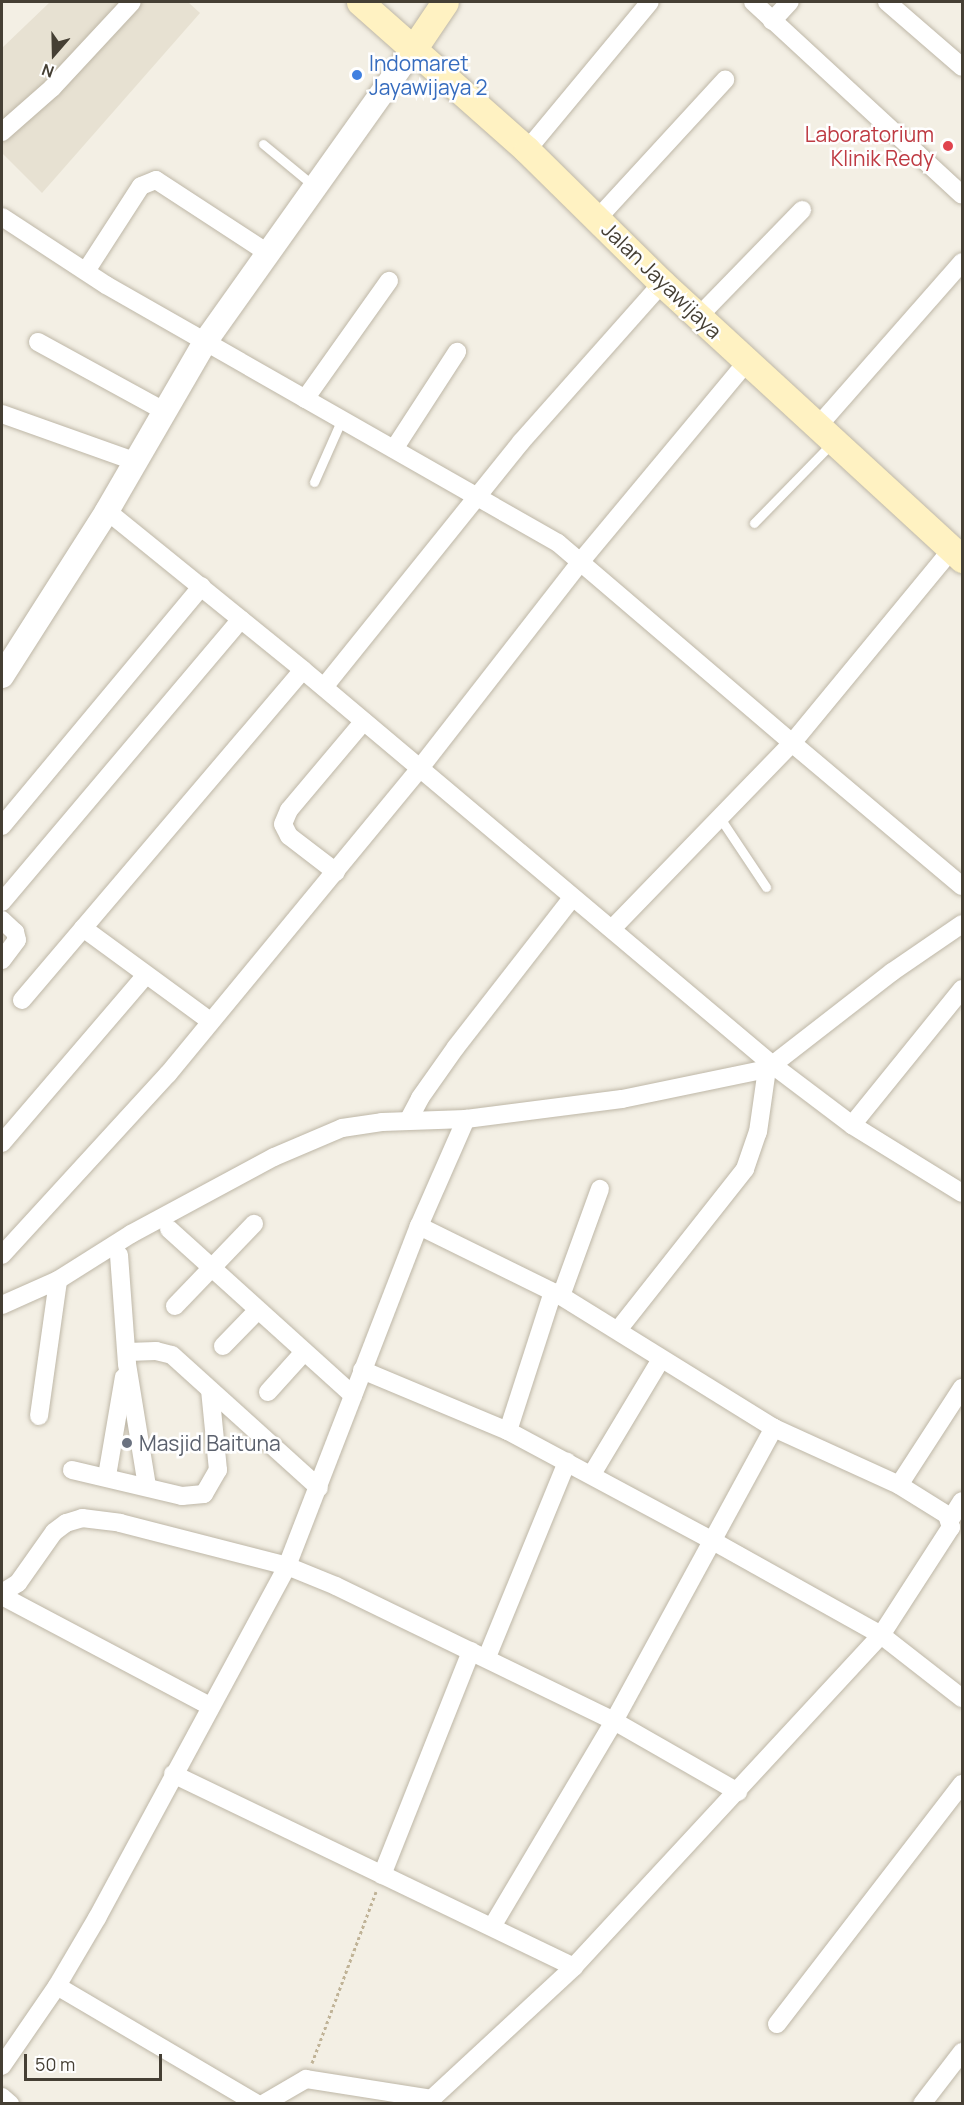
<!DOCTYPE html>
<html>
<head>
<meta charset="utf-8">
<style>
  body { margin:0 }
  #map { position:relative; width:964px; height:2105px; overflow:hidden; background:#f3efe4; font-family:Manrope,sans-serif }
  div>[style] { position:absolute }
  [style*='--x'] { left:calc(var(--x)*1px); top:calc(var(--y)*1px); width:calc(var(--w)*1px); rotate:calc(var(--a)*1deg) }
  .residential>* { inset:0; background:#e7e1d2 }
  .path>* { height:3px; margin-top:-1.5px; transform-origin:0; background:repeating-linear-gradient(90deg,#c0b397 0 3px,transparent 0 6px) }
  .roads { filter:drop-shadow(0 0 2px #beb7a7) drop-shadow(0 0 2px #beb7a7) }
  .service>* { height:9px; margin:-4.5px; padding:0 4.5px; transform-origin:4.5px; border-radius:4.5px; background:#fff }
  .minor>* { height:18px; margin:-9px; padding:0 9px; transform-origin:9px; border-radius:9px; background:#fff }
  .tertiary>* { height:24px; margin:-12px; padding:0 12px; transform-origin:12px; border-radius:12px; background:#fff }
  .secondary>* { height:27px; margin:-13.5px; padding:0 13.5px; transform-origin:13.5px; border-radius:13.5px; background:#fff2c2 }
  .dots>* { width:16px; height:16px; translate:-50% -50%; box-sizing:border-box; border:3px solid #fff; border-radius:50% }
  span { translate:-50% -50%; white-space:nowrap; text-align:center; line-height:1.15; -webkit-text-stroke:5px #fff; paint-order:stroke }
  .shop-label { font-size:21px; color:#366cbe }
  .left { translate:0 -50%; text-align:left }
  .health-label { font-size:21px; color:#be3a42 }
  .right { translate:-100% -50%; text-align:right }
  .street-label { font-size:21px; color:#453f34 }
  .worship-label { font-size:21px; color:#5b616d }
  .frame { position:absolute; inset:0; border:3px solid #453f34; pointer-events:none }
  .north { position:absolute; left:24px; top:24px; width:60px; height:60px; -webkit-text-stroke:4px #fff; paint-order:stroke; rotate:200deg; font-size:16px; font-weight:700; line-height:24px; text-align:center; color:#453f34 }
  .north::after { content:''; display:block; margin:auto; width:21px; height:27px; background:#453f34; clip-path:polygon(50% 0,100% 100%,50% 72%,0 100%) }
  .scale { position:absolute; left:24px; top:2054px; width:138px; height:27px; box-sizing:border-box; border:3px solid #453f34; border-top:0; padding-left:8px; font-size:18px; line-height:21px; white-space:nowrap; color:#453f34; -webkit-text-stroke:4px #fff; paint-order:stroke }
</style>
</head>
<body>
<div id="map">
  <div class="residential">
    <div style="clip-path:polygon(50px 2px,188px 2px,200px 13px,42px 193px,2px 153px,2px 48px)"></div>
  </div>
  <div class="path">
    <div style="--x:312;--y:2063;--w:183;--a:-69.5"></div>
  </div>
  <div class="roads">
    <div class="service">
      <div style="--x:263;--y:144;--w:67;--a:39.6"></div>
      <div style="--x:314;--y:482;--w:67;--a:-66.1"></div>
      <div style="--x:754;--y:523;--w:112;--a:-45.7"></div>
      <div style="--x:720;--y:818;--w:83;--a:56.3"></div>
    </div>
    <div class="minor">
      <div style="--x:753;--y:2;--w:284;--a:42.7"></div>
      <div style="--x:887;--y:2;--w:99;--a:40.9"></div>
      <div style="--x:772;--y:21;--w:26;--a:-47"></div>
      <div style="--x:2;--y:132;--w:67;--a:-41.3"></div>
      <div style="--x:52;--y:88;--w:117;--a:-47.1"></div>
      <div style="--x:527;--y:150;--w:192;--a:-50.3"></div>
      <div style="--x:2;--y:217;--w:124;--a:33.2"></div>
      <div style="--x:106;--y:285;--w:520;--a:29.72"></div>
      <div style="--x:558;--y:543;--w:308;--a:40.5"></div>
      <div style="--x:792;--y:743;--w:259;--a:134.1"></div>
      <div style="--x:598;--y:218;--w:188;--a:-47.4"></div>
      <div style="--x:86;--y:271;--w:101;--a:-57.1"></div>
      <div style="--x:141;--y:186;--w:16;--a:-22"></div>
      <div style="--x:156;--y:180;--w:134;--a:33.1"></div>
      <div style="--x:699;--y:316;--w:148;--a:-45.8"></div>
      <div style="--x:38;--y:342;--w:144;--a:28.7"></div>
      <div style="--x:305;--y:399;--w:145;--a:-54.6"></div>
      <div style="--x:2;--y:414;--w:140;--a:19.6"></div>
      <div style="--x:819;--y:425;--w:217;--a:-48.7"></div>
      <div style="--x:394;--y:449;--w:116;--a:-57"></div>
      <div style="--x:107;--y:511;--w:252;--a:39"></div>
      <div style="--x:303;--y:670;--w:615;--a:40.06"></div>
      <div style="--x:774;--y:1066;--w:98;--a:37.1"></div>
      <div style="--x:852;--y:1125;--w:129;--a:31.7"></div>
      <div style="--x:952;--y:549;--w:251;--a:129.5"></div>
      <div style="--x:792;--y:743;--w:222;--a:40.1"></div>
      <div style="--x:324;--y:687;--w:314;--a:-51.2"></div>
      <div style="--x:521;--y:442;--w:213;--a:-48.4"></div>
      <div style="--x:2;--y:826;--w:312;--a:-50.2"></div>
      <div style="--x:336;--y:872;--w:59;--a:-142.5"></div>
      <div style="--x:289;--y:836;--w:13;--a:-117"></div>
      <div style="--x:283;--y:824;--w:15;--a:-67"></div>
      <div style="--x:289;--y:810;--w:116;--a:-49.9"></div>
      <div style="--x:2;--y:902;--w:370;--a:-49.8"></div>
      <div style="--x:2;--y:920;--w:18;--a:43"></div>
      <div style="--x:15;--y:932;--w:8;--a:76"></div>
      <div style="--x:17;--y:940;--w:25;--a:127"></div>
      <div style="--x:83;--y:928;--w:157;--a:36.2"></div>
      <div style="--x:22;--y:1000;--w:433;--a:-49.6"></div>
      <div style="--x:408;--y:1121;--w:26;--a:-62"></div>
      <div style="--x:420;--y:1098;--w:62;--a:-54.8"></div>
      <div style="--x:456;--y:1047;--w:189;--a:-52.1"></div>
      <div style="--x:852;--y:1125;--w:175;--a:-51"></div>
      <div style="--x:2;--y:1143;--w:221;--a:-49.4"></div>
      <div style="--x:419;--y:1226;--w:158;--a:26.2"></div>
      <div style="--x:561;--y:1296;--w:251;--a:31.8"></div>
      <div style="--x:774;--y:1428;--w:137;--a:24.5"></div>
      <div style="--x:899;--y:1485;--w:57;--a:32"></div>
      <div style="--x:947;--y:1515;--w:13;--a:72"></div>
      <div style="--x:951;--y:1527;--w:129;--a:122.9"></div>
      <div style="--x:881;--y:1635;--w:452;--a:132.8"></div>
      <div style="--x:574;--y:1967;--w:202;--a:137.2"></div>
      <div style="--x:169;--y:1229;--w:248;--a:42.1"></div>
      <div style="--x:2;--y:1255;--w:246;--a:-47.5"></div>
      <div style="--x:168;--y:1074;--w:396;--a:-50.5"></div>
      <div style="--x:420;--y:768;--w:262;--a:-52.1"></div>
      <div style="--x:581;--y:561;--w:259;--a:-50.2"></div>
      <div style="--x:119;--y:1255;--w:109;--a:85.8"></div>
      <div style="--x:127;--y:1364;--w:124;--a:80.7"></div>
      <div style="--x:561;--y:1296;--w:114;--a:-70"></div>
      <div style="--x:2;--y:1305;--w:61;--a:-24.1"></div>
      <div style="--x:58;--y:1280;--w:86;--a:-32.2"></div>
      <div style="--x:131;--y:1234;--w:162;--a:-28.3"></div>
      <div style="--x:274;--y:1157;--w:74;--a:-23.1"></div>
      <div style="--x:342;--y:1128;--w:40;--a:-8.5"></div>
      <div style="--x:382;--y:1122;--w:84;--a:-2"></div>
      <div style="--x:466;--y:1119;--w:157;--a:-7.3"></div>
      <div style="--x:622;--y:1099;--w:148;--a:-11.7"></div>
      <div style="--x:767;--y:1069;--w:158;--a:-37.8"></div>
      <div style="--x:892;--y:972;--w:85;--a:-34.4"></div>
      <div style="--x:175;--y:1306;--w:114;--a:-46.1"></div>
      <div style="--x:618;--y:1330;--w:205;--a:-51.7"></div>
      <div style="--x:745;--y:1169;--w:39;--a:-71"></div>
      <div style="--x:758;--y:1132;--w:64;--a:-81.9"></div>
      <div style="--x:223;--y:1346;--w:49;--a:-45.8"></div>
      <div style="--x:127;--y:1352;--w:29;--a:-2"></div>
      <div style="--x:156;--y:1351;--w:16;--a:14"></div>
      <div style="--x:172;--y:1355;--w:198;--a:42.1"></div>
      <div style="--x:362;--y:1370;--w:158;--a:22.7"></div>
      <div style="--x:508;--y:1431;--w:233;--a:28.2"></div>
      <div style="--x:713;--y:1541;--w:193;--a:29.2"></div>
      <div style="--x:881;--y:1635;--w:103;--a:37.9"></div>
      <div style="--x:268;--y:1392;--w:54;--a:-48"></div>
      <div style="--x:39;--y:1416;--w:137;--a:-82"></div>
      <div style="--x:508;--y:1431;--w:146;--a:-72.1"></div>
      <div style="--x:72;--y:1470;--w:113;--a:13.3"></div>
      <div style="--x:182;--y:1496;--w:22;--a:-5"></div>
      <div style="--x:204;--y:1494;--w:28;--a:-60"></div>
      <div style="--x:218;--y:1470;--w:80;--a:-95.7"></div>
      <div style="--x:592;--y:1474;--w:134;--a:-59"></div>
      <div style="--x:107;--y:1476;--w:100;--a:-80.3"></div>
      <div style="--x:899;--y:1485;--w:116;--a:-57"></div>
      <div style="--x:950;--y:1520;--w:22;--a:-58"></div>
      <div style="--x:2;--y:1593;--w:19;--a:-32"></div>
      <div style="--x:18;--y:1583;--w:62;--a:-54.8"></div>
      <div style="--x:54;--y:1532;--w:15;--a:-37"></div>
      <div style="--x:66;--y:1523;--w:17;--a:-17"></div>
      <div style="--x:82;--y:1518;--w:38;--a:7"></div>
      <div style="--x:120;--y:1523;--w:172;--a:14.4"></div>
      <div style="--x:287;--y:1566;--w:53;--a:22.2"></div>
      <div style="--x:336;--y:1586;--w:309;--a:25.9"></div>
      <div style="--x:614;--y:1721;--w:143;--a:29.8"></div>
      <div style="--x:2;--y:1596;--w:235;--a:27.9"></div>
      <div style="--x:487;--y:1657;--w:211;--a:-67.7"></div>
      <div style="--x:173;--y:1774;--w:445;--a:25.7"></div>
      <div style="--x:382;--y:1875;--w:241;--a:-68.3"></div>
      <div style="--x:493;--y:1925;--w:237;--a:-59.3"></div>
      <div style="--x:614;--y:1721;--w:334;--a:-61.4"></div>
      <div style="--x:57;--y:1986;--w:232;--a:30.5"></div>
      <div style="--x:777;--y:2024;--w:303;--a:-52.4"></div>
      <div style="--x:2;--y:2066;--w:97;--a:-55.5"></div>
      <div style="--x:57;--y:1986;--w:79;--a:-59.5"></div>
      <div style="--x:97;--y:1918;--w:400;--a:-61.6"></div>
      <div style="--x:287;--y:1566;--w:365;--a:-68.8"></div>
      <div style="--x:419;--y:1226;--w:117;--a:-66.3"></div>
      <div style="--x:2;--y:2097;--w:11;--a:41"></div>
      <div style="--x:263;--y:2104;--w:50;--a:-30.2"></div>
      <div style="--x:306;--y:2079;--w:128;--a:9"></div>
      <div style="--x:922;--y:2104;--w:66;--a:-52.4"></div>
    </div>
    <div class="tertiary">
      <div style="--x:2;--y:676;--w:196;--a:-57.5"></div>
      <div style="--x:107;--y:511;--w:195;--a:-59.9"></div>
      <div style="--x:205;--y:342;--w:361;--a:-54.6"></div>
    </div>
    <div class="secondary">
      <div style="--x:360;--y:2;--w:223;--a:41.5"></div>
      <div style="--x:527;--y:150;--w:190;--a:44.6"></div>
      <div style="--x:662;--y:283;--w:408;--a:42.6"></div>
      <div style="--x:414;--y:48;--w:55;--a:-56"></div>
    </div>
  </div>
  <div class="dots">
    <div style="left:357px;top:75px;background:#3f7fe0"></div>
    <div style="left:948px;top:146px;background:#e0444e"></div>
    <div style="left:127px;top:1443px;background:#6b7280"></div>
  </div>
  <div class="shop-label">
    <span class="left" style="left:369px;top:75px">Indomaret<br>Jayawijaya 2</span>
  </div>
  <div class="health-label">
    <span class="right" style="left:934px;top:146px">Laboratorium<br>Klinik Redy</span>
  </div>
  <div class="street-label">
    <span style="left:662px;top:280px;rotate:44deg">Jalan Jayawijaya</span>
  </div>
  <div class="worship-label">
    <span class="left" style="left:139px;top:1443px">Masjid Baituna</span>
  </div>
  <div class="frame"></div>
  <div class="north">N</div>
  <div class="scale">50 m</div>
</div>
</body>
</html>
